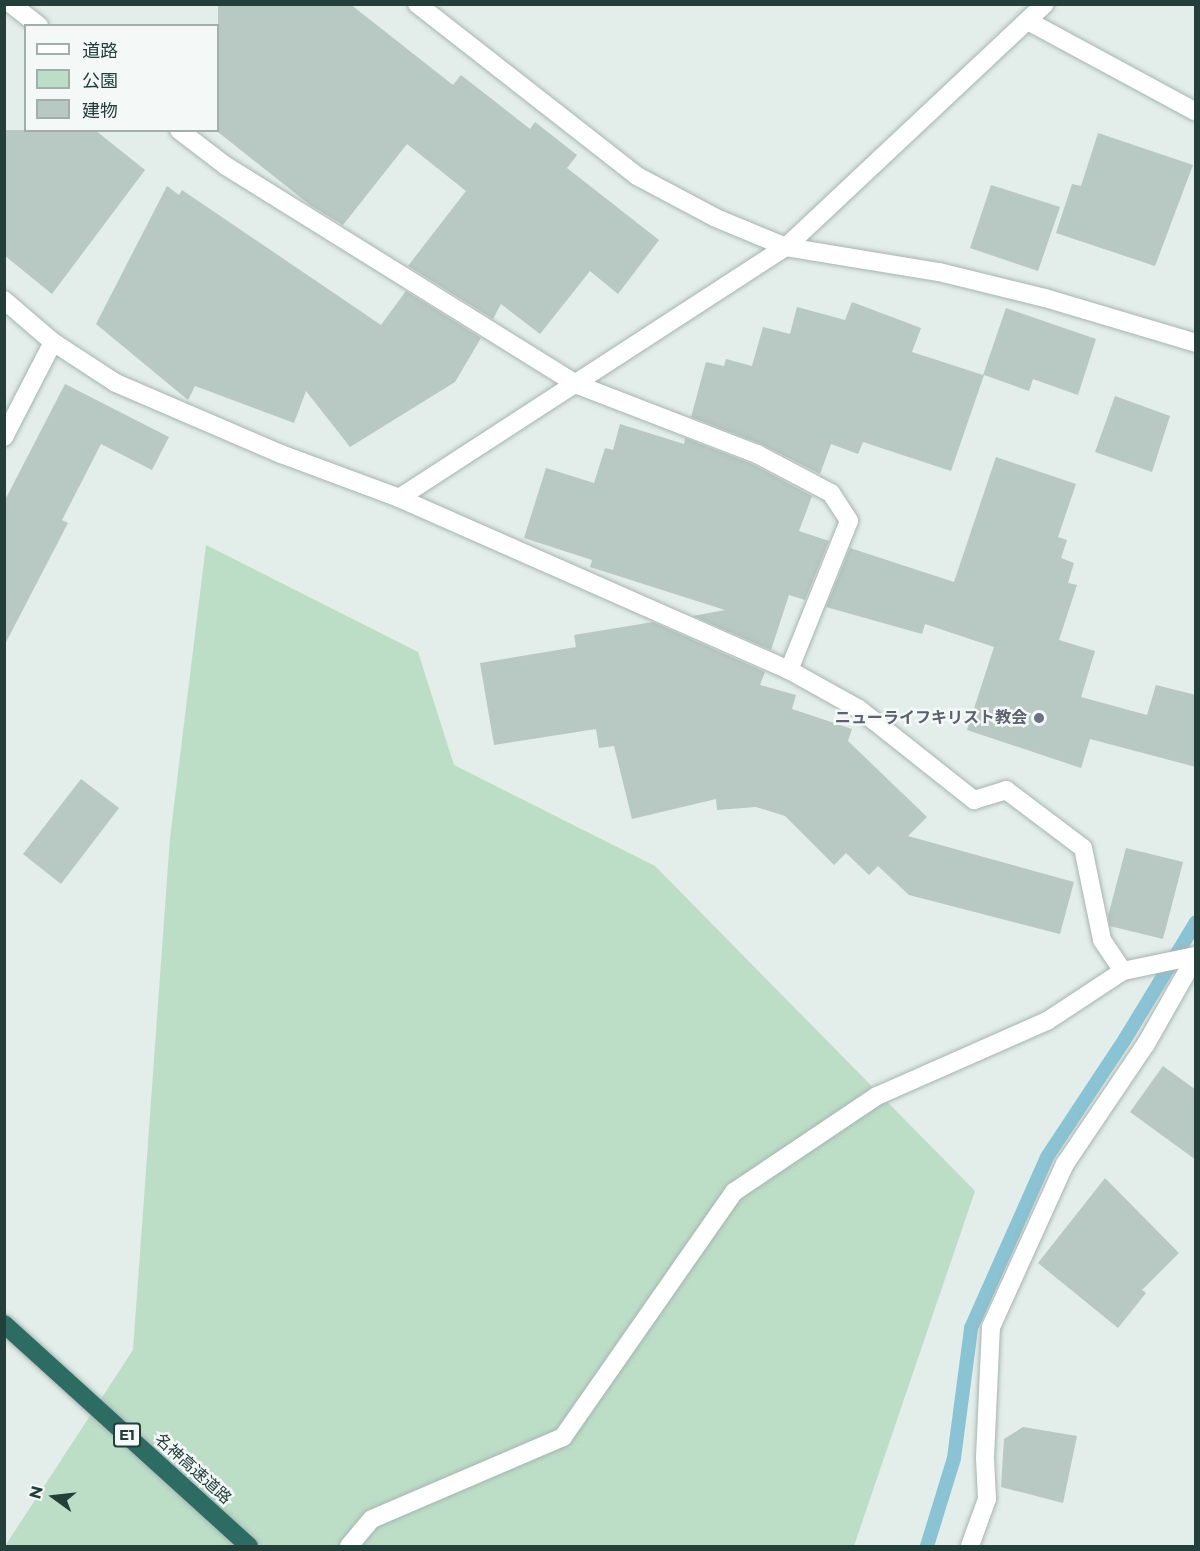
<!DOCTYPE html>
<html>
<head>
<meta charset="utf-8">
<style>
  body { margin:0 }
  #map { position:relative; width:1200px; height:1551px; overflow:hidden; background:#e3ede9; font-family:Montserrat,"Noto Sans JP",sans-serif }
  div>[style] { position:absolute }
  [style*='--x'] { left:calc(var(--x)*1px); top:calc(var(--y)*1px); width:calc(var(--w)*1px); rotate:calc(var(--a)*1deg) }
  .green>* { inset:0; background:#bcdec7 }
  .stream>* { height:14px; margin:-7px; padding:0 7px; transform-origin:7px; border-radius:7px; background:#8ac3d3 }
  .building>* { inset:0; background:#b8c8c2 }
  .roads { filter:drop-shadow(0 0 2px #a5b5b1) drop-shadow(0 0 2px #a5b5b1) }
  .minor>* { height:18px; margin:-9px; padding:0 9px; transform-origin:9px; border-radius:9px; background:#fff }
  .motorway>* { height:18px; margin:-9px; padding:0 9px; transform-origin:9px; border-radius:9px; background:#2d6c63 }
  .dots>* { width:16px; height:16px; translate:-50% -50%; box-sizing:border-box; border:3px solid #f4f9f7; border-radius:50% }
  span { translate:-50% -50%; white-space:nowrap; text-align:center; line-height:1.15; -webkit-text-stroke:5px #f4f9f7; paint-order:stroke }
  .shield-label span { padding:2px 4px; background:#f4f9f7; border:2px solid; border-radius:4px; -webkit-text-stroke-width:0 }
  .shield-label { font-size:15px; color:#223f39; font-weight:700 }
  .worship-label { font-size:16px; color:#5b616d; font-weight:700 }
  .right { translate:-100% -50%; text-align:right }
  .street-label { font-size:16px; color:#223f39 }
  .frame { position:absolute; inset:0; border:6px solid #223f39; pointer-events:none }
  .legend { position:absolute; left:24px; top:24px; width:195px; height:108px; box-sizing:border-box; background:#f4f9f7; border:2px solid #a0afab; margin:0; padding:8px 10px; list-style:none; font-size:18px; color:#223f39 }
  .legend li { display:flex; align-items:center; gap:12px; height:30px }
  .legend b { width:30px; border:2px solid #a0afab }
  .north { position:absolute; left:24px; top:1467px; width:60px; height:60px; -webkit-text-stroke:4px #f4f9f7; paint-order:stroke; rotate:285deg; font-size:16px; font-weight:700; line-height:24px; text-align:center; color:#223f39 }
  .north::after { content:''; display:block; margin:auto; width:21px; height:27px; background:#223f39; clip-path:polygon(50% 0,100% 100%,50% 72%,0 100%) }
</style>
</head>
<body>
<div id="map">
  <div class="green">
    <div style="clip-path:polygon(206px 545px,418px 652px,454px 765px,655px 866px,975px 1191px,854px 1546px,5px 1546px,133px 1350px,170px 838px)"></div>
  </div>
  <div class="stream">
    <div style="--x:927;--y:1546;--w:92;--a:-72.9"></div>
    <div style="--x:954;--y:1458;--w:131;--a:-82.5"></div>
    <div style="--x:971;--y:1328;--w:187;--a:-66"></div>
    <div style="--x:1047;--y:1157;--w:141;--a:-56.5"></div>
    <div style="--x:1125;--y:1039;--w:137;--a:-58.7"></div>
  </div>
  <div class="building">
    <div style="clip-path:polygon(218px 4px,350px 4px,453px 85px,461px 75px,530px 129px,535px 122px,577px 155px,567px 168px,659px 240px,618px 294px,590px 271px,540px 334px,501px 304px,493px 319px,408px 266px,466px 191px,407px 144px,343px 225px,310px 205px,218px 132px)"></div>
    <div style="clip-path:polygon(4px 130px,95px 130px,145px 170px,52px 294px,4px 255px)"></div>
    <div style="clip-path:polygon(1098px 133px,1193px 165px,1155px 266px,1056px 233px,1072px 184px,1081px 186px)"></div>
    <div style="clip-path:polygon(991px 185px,1060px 207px,1038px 271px,970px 248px)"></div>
    <div style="clip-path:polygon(167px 186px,179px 195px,182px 190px,381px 325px,406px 291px,481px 338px,455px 382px,350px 447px,306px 391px,294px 423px,195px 386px,188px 400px,96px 324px)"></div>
    <div style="clip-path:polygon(852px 302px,921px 328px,912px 352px,983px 375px,1006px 308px,1096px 339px,1078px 395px,1033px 379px,1029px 391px,984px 375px,951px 471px,863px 442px,858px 454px,831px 444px,820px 474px,761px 444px,691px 417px,706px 362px,724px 366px,726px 359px,752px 366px,763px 327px,790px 334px,797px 307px,845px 320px)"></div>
    <div style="clip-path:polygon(65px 384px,169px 437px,152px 470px,101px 444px,62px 520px,68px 523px,4px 646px,4px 502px)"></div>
    <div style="clip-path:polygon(1115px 396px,1170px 416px,1152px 472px,1095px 452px)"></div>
    <div style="clip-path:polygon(620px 424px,684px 444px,685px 438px,752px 464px,812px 496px,799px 531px,829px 541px,805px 600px,789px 595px,771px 650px,693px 616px,725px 610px,590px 567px,592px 560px,524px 538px,546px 468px,594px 483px,605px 448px,613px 450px)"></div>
    <div style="clip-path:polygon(996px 457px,1076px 484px,1058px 537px,1067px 540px,1061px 558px,1074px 563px,1068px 583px,1077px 585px,1059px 640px,1095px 651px,1081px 697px,1147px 715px,1156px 685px,1196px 695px,1196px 767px,1090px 739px,1081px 768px,967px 730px,994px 647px,925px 624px,922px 634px,826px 607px,850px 548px,954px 582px)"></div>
    <div style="clip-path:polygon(653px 622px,765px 672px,760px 685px,796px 695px,792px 709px,852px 729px,848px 741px,927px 817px,908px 836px,1074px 882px,1060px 934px,909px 895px,878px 866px,869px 875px,846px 853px,834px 865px,785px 816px,756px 807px,717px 810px,716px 799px,632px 819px,614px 746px,599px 748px,596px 729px,494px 745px,480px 663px,576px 647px,574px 635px)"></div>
    <div style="clip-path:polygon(81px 779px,119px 808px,61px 884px,23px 854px)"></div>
    <div style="clip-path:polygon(1126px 848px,1183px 862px,1163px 939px,1110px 926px,1108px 916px)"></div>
    <div style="clip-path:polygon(1163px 1066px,1196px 1090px,1196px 1160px,1130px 1112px)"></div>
    <div style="clip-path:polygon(1105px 1178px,1179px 1253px,1142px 1290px,1146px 1293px,1118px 1328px,1038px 1263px)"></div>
    <div style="clip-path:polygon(1023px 1427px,1077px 1436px,1063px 1503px,1001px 1487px,1004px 1439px)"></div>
  </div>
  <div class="roads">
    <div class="minor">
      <div style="--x:11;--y:4;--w:36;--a:38"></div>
      <div style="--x:417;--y:4;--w:279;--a:38"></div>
      <div style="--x:637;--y:176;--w:89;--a:28"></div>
      <div style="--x:716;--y:218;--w:76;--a:22.5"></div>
      <div style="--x:786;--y:247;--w:155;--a:9.3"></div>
      <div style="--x:939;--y:272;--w:109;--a:13.8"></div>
      <div style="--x:1045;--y:298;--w:158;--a:16.6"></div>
      <div style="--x:1028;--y:21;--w:191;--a:28.4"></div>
      <div style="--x:179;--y:130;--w:59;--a:37.5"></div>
      <div style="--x:226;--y:166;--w:415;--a:31.9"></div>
      <div style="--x:578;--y:385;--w:192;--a:21.1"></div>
      <div style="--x:757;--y:454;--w:84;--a:27.8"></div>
      <div style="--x:831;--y:493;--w:33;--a:57"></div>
      <div style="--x:849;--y:521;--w:161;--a:111.9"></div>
      <div style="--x:4;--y:300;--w:65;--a:40.6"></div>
      <div style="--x:53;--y:342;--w:75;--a:33.1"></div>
      <div style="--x:116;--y:383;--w:180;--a:23.3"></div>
      <div style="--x:281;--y:454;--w:126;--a:20.4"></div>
      <div style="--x:399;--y:498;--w:461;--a:-33"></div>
      <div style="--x:786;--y:247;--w:355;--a:-43.2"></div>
      <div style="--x:4;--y:437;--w:107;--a:-62.7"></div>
      <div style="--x:399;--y:498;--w:426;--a:23.8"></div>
      <div style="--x:789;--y:670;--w:80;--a:29.1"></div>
      <div style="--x:859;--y:709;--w:147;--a:38.4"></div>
      <div style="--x:974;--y:800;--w:34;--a:-17"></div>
      <div style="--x:1006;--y:790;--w:96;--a:37"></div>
      <div style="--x:1083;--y:848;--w:94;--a:78.3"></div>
      <div style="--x:1102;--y:940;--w:37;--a:56"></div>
      <div style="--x:1123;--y:971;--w:74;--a:-11.8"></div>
      <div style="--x:349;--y:1546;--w:35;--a:-50"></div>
      <div style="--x:372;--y:1519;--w:208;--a:-23.2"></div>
      <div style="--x:563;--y:1437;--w:299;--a:-55.1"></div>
      <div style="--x:734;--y:1192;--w:172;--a:-33.9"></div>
      <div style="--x:877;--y:1096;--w:186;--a:-23.8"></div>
      <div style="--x:1047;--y:1021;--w:91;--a:-33.3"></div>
      <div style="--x:970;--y:1546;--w:50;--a:-70.1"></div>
      <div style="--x:987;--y:1499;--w:41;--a:-92.8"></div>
      <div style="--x:985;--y:1458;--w:131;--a:-87.4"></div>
      <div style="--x:991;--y:1327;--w:179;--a:-65.6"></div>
      <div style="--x:1065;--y:1164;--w:145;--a:-56"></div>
      <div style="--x:1146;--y:1044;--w:101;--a:-60.4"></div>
    </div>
    <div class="motorway">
      <div style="--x:4;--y:1324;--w:331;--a:42.2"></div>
    </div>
  </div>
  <div class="dots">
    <div style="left:1039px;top:718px;background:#6b7280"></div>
  </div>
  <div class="shield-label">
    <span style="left:127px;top:1435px">E1</span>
  </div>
  <div class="worship-label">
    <span class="right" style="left:1027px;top:718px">ニューライフキリスト教会</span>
  </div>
  <div class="street-label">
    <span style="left:193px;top:1469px;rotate:42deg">名神高速道路</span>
  </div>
  <div class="frame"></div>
  <ul class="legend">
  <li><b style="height:8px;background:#fff"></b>道路</li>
  <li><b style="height:16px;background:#bcdec7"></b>公園</li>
  <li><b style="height:16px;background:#b8c8c2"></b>建物</li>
  </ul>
  <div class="north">N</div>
</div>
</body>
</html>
